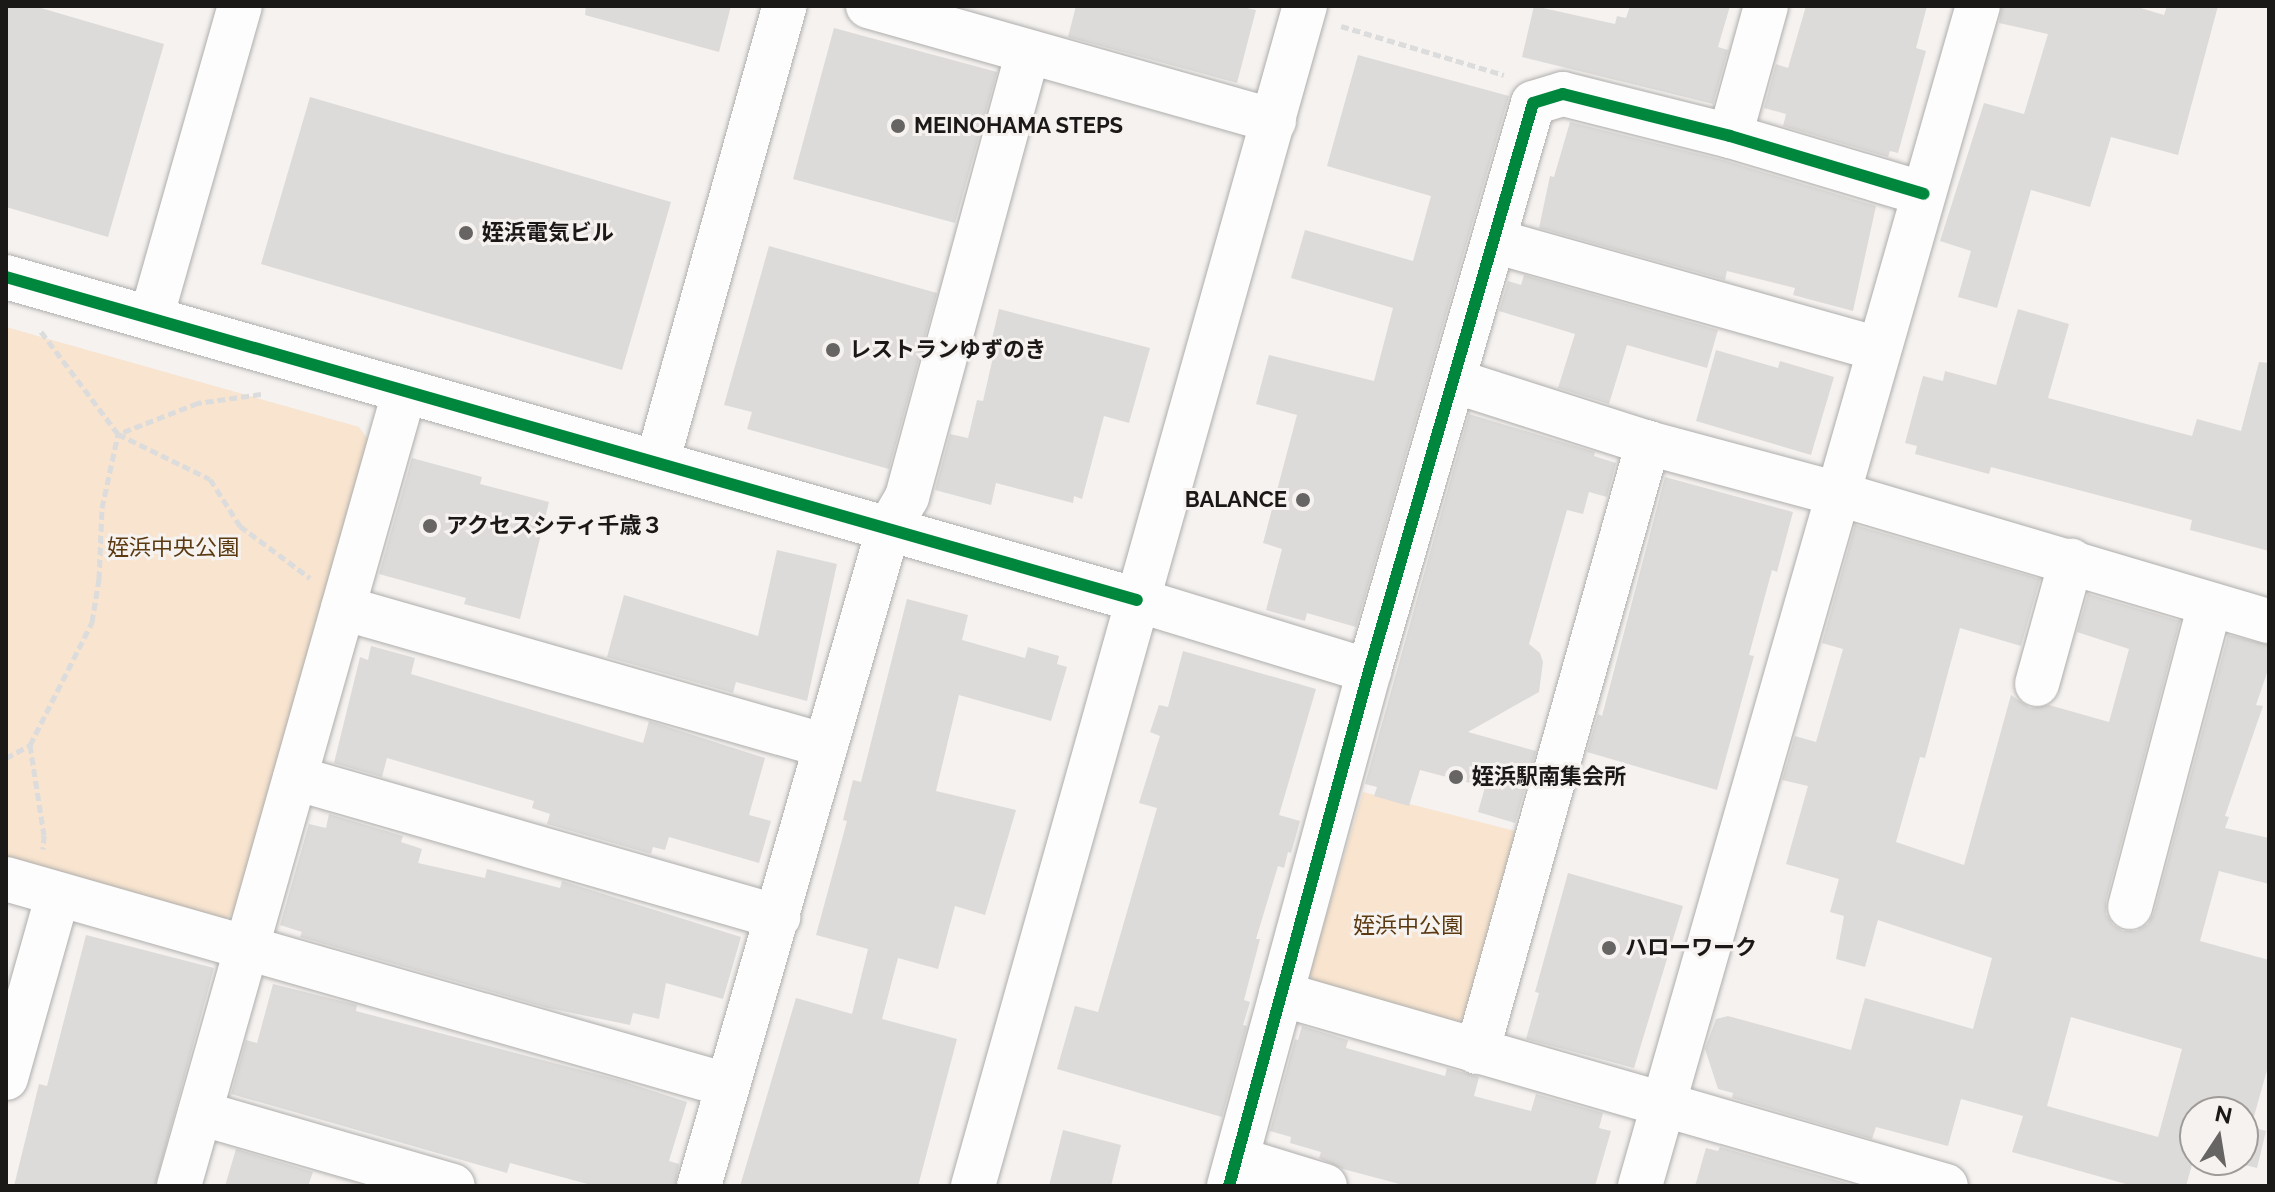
<!DOCTYPE html>
<html>
<head>
<meta charset="utf-8">
<style>
  body { margin:0 }
  #map { position:relative; width:2275px; height:1192px; overflow:hidden; background:#f5f2f0; font-family:Raleway,"Noto Sans JP",sans-serif }
  div>[style] { position:absolute }
  [style*='--x'] { left:calc(var(--x)*1px); top:calc(var(--y)*1px); width:calc(var(--w)*1px); rotate:calc(var(--a)*1deg) }
  .green>* { inset:0; background:#f8e4cf }
  .building>* { inset:0; background:#dddbd9 }
  .path>* { height:5px; margin-top:-2.5px; transform-origin:0; background:repeating-linear-gradient(90deg,#dcdcdc 0 8px,transparent 0 12px) }
  .roads { filter:drop-shadow(0 0 2px #afaeac) drop-shadow(0 0 2px #afaeac) }
  .minor>* { height:44px; margin:-22px; padding:0 22px; transform-origin:22px; border-radius:22px; background:#fefdfd }
  .cycleway>* { height:12px; margin:-6px; padding:0 6px; transform-origin:6px; border-radius:6px; background:#00873e }
  .dots>* { width:22px; height:22px; translate:-50% -50%; box-sizing:border-box; border:4px solid #f6f2ef; border-radius:50% }
  span { translate:-50% -50%; white-space:nowrap; text-align:center; line-height:1.15; -webkit-text-stroke:6px #f6f2ef; paint-order:stroke }
  .poi-label { font-size:22px; color:#1b1918; font-weight:700 }
  .left { translate:0 -50%; text-align:left }
  .right { translate:-100% -50%; text-align:right }
  .park-label { font-size:22px; color:#5b3a11 }
  .frame { position:absolute; inset:0; border:8px solid #1b1918; pointer-events:none }
  .north { position:absolute; left:2179px; top:1096px; width:80px; height:80px; box-sizing:border-box; background:#f6f2ef; border:2px solid #9e9b99; border-radius:50%; rotate:12deg; font-size:22px; font-weight:700; line-height:32px; text-align:center; color:#1b1918 }
  .north::after { content:''; display:block; margin:auto; width:28px; height:36px; background:#676564; clip-path:polygon(50% 0,100% 100%,50% 72%,0 100%) }
</style>
</head>
<body>
<div id="map">
  <div class="green">
    <div style="clip-path:polygon(6px 327px,359px 427px,372px 445px,240px 909px,222px 921px,6px 861px)"></div>
    <div style="clip-path:polygon(1363px 792px,1519px 832px,1466px 1015px,1454px 1025px,1316px 990px,1309px 973px)"></div>
  </div>
  <div class="building">
    <div style="clip-path:polygon(6px 6px,34px 6px,164px 44px,108px 237px,6px 207px)"></div>
    <div style="clip-path:polygon(586px 6px,731px 6px,719px 52px,585px 15px)"></div>
    <div style="clip-path:polygon(1076px 6px,1238px 6px,1256px 10px,1237px 83px,1068px 37px)"></div>
    <div style="clip-path:polygon(1534px 6px,1615px 24px,1617px 16px,1626px 18px,1630px 6px,1730px 6px,1718px 47px,1728px 50px,1713px 104px,1522px 57px)"></div>
    <div style="clip-path:polygon(1806px 6px,1927px 6px,1916px 48px,1926px 51px,1898px 153px,1890px 151px,1888px 157px,1783px 126px,1786px 114px,1764px 108px,1776px 64px,1788px 68px)"></div>
    <div style="clip-path:polygon(2002px 6px,2134px 6px,2164px 15px,2167px 6px,2218px 6px,2178px 155px,2111px 137px,2090px 207px,2031px 190px,1997px 308px,1958px 297px,1971px 251px,1940px 241px,1984px 103px,2024px 114px,2048px 34px,1999px 23px)"></div>
    <div style="clip-path:polygon(834px 28px,997px 72px,955px 223px,793px 179px)"></div>
    <div style="clip-path:polygon(1358px 55px,1509px 96px,1356px 627px,1307px 613px,1305px 621px,1266px 610px,1282px 549px,1263px 543px,1297px 415px,1256px 404px,1269px 355px,1374px 381px,1393px 308px,1291px 278px,1305px 230px,1413px 261px,1431px 196px,1327px 166px)"></div>
    <div style="clip-path:polygon(310px 97px,671px 202px,622px 370px,261px 264px)"></div>
    <div style="clip-path:polygon(1570px 122px,1723px 160px,1876px 206px,1853px 311px,1793px 295px,1795px 288px,1727px 271px,1725px 280px,1539px 228px,1550px 176px,1554px 177px)"></div>
    <div style="clip-path:polygon(769px 246px,937px 293px,889px 469px,747px 429px,752px 412px,724px 405px)"></div>
    <div style="clip-path:polygon(1524px 275px,1718px 330px,1707px 368px,1627px 345px,1609px 404px,1558px 388px,1575px 334px,1499px 311px,1508px 281px,1521px 285px)"></div>
    <div style="clip-path:polygon(999px 309px,1150px 348px,1129px 423px,1104px 416px,1082px 499px,1074px 496px,1073px 503px,996px 483px,991px 505px,935px 490px,950px 434px,968px 438px,977px 400px,983px 401px,996px 344px,991px 343px)"></div>
    <div style="clip-path:polygon(2018px 309px,2069px 324px,2048px 398px,2192px 436px,2197px 419px,2241px 431px,2259px 362px,2269px 363px,2269px 551px,2190px 530px,2192px 520px,1991px 467px,1989px 474px,1915px 454px,1917px 446px,1905px 443px,1923px 376px,1943px 381px,1945px 371px,1996px 385px)"></div>
    <div style="clip-path:polygon(1716px 350px,1778px 368px,1780px 361px,1834px 377px,1811px 455px,1696px 421px)"></div>
    <div style="clip-path:polygon(1469px 414px,1595px 452px,1594px 456px,1616px 463px,1607px 497px,1589px 492px,1583px 514px,1567px 510px,1529px 644px,1540px 653px,1543px 662px,1539px 692px,1468px 732px,1536px 751px,1515px 823px,1478px 812px,1485px 787px,1420px 770px,1409px 806px,1374px 796px,1377px 787px,1365px 784px)"></div>
    <div style="clip-path:polygon(412px 458px,482px 477px,480px 484px,549px 502px,520px 619px,464px 604px,466px 598px,379px 574px)"></div>
    <div style="clip-path:polygon(1665px 477px,1793px 512px,1777px 572px,1772px 570px,1749px 655px,1754px 656px,1717px 790px,1587px 752px,1598px 714px,1602px 716px)"></div>
    <div style="clip-path:polygon(evenodd,1855px 525px,2040px 579px,2021px 646px,1960px 628px,1925px 758px,1920px 757px,1896px 842px,1964px 865px,2011px 695px,2030px 708px,2049px 705px,2109px 722px,2129px 649px,2077px 632px,2088px 594px,2180px 621px,2106px 901px,2106px 914px,2113px 925px,2123px 931px,2137px 931px,2148px 924px,2154px 913px,2228px 635px,2269px 645px,2269px 667px,2256px 705px,2263px 706px,2225px 816px,2229px 817px,2225px 828px,2269px 838px,2269px 884px,2219px 871px,2200px 941px,2269px 960px,2269px 1063px,2251px 1127px,2266px 1131px,2257px 1168px,2233px 1162px,2230px 1171px,2193px 1161px,2186px 1186px,2133px 1186px,2012px 1152px,2023px 1116px,1961px 1099px,1948px 1146px,1876px 1127px,1872px 1139px,1732px 1098px,1733px 1093px,1718px 1089px,1705px 1049px,1716px 1019px,1728px 1016px,1851px 1050px,1865px 998px,1973px 1029px,1992px 958px,1878px 920px,1865px 967px,1836px 959px,1844px 916px,1830px 912px,1839px 879px,1786px 864px,1808px 786px,1782px 780px,1795px 736px,1816px 742px,1843px 649px,1822px 643px,1855px 525px,2071px 1017px,2182px 1049px,2158px 1137px,2047px 1106px,2071px 1017px,1855px 525px,2195px 1112px,2243px 1112px,2243px 1160px,2195px 1160px,2195px 1112px)"></div>
    <div style="clip-path:polygon(777px 550px,837px 564px,807px 701px,736px 682px,733px 693px,607px 657px,624px 595px,758px 636px)"></div>
    <div style="clip-path:polygon(907px 599px,968px 615px,962px 640px,1025px 658px,1028px 647px,1059px 656px,1057px 664px,1067px 667px,1051px 721px,959px 695px,936px 791px,1016px 810px,985px 915px,955px 906px,938px 969px,898px 958px,882px 1019px,957px 1039px,918px 1186px,740px 1186px,796px 998px,852px 1014px,868px 949px,816px 935px,847px 821px,843px 820px,853px 780px,861px 782px)"></div>
    <div style="clip-path:polygon(371px 646px,415px 658px,411px 674px,643px 743px,649px 721px,765px 758px,749px 815px,771px 821px,759px 863px,669px 837px,665px 850px,653px 847px,651px 854px,547px 824px,550px 814px,532px 808px,534px 801px,387px 758px,382px 777px,334px 763px,360px 657px,368px 660px)"></div>
    <div style="clip-path:polygon(1183px 651px,1316px 689px,1279px 815px,1300px 821px,1291px 853px,1288px 852px,1284px 868px,1278px 866px,1256px 939px,1260px 939px,1244px 1000px,1250px 1002px,1243px 1025px,1247px 1026px,1222px 1117px,1057px 1069px,1075px 1006px,1098px 1012px,1157px 808px,1139px 803px,1160px 736px,1150px 732px,1159px 705px,1168px 707px)"></div>
    <div style="clip-path:polygon(329px 814px,403px 836px,401px 842px,422px 849px,418px 863px,485px 878px,487px 869px,560px 888px,562px 881px,741px 937px,723px 999px,666px 983px,659px 1019px,633px 1013px,630px 1025px,548px 1008px,300px 937px,302px 932px,280px 925px,309px 824px,326px 828px)"></div>
    <div style="clip-path:polygon(1568px 873px,1683px 906px,1634px 1068px,1526px 1039px,1539px 993px,1535px 992px)"></div>
    <div style="clip-path:polygon(86px 935px,214px 968px,155px 1186px,14px 1186px,39px 1084px,47px 1086px)"></div>
    <div style="clip-path:polygon(273px 984px,357px 1005px,356px 1011px,619px 1080px,687px 1102px,669px 1161px,679px 1164px,675px 1186px,595px 1186px,510px 1163px,507px 1173px,231px 1094px,246px 1040px,257px 1043px)"></div>
    <div style="clip-path:polygon(1302px 1026px,1348px 1040px,1346px 1048px,1445px 1076px,1447px 1068px,1479px 1077px,1474px 1096px,1531px 1111px,1536px 1094px,1603px 1113px,1599px 1128px,1611px 1131px,1595px 1186px,1407px 1186px,1343px 1169px,1319px 1158px,1321px 1152px,1290px 1143px,1291px 1137px,1270px 1131px,1295px 1039px,1298px 1040px)"></div>
    <div style="clip-path:polygon(1063px 1130px,1121px 1145px,1111px 1186px,1049px 1186px)"></div>
    <div style="clip-path:polygon(1720px 1147px,1856px 1186px,1695px 1186px,1706px 1148px,1718px 1151px)"></div>
    <div style="clip-path:polygon(236px 1149px,313px 1172px,308px 1186px,225px 1186px)"></div>
  </div>
  <div class="path">
    <div style="--x:1341;--y:26;--w:170;--a:16.7"></div>
    <div style="--x:261;--y:394;--w:64;--a:171.9"></div>
    <div style="--x:198;--y:403;--w:86;--a:158.8"></div>
    <div style="--x:118;--y:434;--w:102;--a:26.1"></div>
    <div style="--x:210;--y:479;--w:56;--a:57.4"></div>
    <div style="--x:240;--y:526;--w:87;--a:36.6"></div>
    <div style="--x:30;--y:745;--w:91;--a:81.2"></div>
    <div style="--x:44;--y:835;--w:14;--a:94"></div>
    <div style="--x:6;--y:758;--w:27;--a:-28"></div>
    <div style="--x:30;--y:745;--w:138;--a:-63.2"></div>
    <div style="--x:92;--y:622;--w:44;--a:-80.8"></div>
    <div style="--x:99;--y:579;--w:71;--a:-87.6"></div>
    <div style="--x:102;--y:508;--w:76;--a:-77.8"></div>
    <div style="--x:118;--y:434;--w:130;--a:-126.9"></div>
  </div>
  <div class="roads">
    <div class="minor">
      <div style="--x:868;--y:6;--w:422;--a:15.8"></div>
      <div style="--x:1730;--y:136;--w:135;--a:-74.5"></div>
      <div style="--x:1494;--y:241;--w:400;--a:15.7"></div>
      <div style="--x:6;--y:277;--w:1176;--a:15.94"></div>
      <div style="--x:1137;--y:600;--w:243;--a:17"></div>
      <div style="--x:151;--y:318;--w:324;--a:-74.1"></div>
      <div style="--x:1454;--y:381;--w:204;--a:17.7"></div>
      <div style="--x:1648;--y:443;--w:198;--a:15"></div>
      <div style="--x:1839;--y:494;--w:448;--a:16.5"></div>
      <div style="--x:657;--y:463;--w:475;--a:-74.4"></div>
      <div style="--x:343;--y:608;--w:502;--a:15.95"></div>
      <div style="--x:2037;--y:684;--w:128;--a:-74.5"></div>
      <div style="--x:295;--y:778;--w:503;--a:16.06"></div>
      <div style="--x:6;--y:879;--w:750;--a:15.95"></div>
      <div style="--x:2130;--y:907;--w:312;--a:-75.2"></div>
      <div style="--x:1281;--y:994;--w:692;--a:16.1"></div>
      <div style="--x:1477;--y:1052;--w:633;--a:-74.32"></div>
      <div style="--x:6;--y:1078;--w:191;--a:-74.2"></div>
      <div style="--x:200;--y:1113;--w:263;--a:16.1"></div>
      <div style="--x:1237;--y:1159;--w:92;--a:17.1"></div>
      <div style="--x:179;--y:1186;--w:824;--a:-74.16"></div>
      <div style="--x:699;--y:1186;--w:683;--a:-73.93"></div>
      <div style="--x:888;--y:530;--w:38;--a:-60"></div>
      <div style="--x:907;--y:497;--w:461;--a:-74.8"></div>
      <div style="--x:973;--y:1186;--w:1226;--a:-74.29"></div>
      <div style="--x:1229;--y:1186;--w:534;--a:-74.79"></div>
      <div style="--x:1369;--y:671;--w:591;--a:-73.89"></div>
      <div style="--x:1533;--y:103;--w:31;--a:-17"></div>
      <div style="--x:1563;--y:94;--w:172;--a:14.1"></div>
      <div style="--x:1730;--y:136;--w:202;--a:16.6"></div>
      <div style="--x:1640;--y:1186;--w:1227;--a:-74.02"></div>
    </div>
  </div>
  <div class="cycleway">
    <div style="--x:6;--y:277;--w:1176;--a:15.94"></div>
    <div style="--x:1229;--y:1186;--w:534;--a:-74.79"></div>
    <div style="--x:1369;--y:671;--w:591;--a:-73.89"></div>
    <div style="--x:1533;--y:103;--w:31;--a:-17"></div>
    <div style="--x:1563;--y:94;--w:172;--a:14.1"></div>
    <div style="--x:1730;--y:136;--w:202;--a:16.6"></div>
  </div>
  <div class="dots">
    <div style="left:898px;top:126px;background:#676564"></div>
    <div style="left:466px;top:233px;background:#676564"></div>
    <div style="left:833px;top:350px;background:#676564"></div>
    <div style="left:1303px;top:500px;background:#676564"></div>
    <div style="left:430px;top:526px;background:#676564"></div>
    <div style="left:1456px;top:777px;background:#676564"></div>
    <div style="left:1609px;top:948px;background:#676564"></div>
  </div>
  <div class="poi-label">
    <span class="left" style="left:914px;top:126px">MEINOHAMA STEPS</span>
    <span class="left" style="left:482px;top:233px">姪浜電気ビル</span>
    <span class="left" style="left:849px;top:350px">レストランゆずのき</span>
    <span class="right" style="left:1287px;top:500px">BALANCE</span>
    <span class="left" style="left:446px;top:526px">アクセスシティ千歳３</span>
    <span class="left" style="left:1472px;top:777px">姪浜駅南集会所</span>
    <span class="left" style="left:1625px;top:948px">ハローワーク</span>
  </div>
  <div class="park-label">
    <span style="left:173px;top:548px">姪浜中央公園</span>
    <span style="left:1408px;top:926px">姪浜中公園</span>
  </div>
  <div class="frame"></div>
  <div class="north">N</div>
</div>
</body>
</html>
